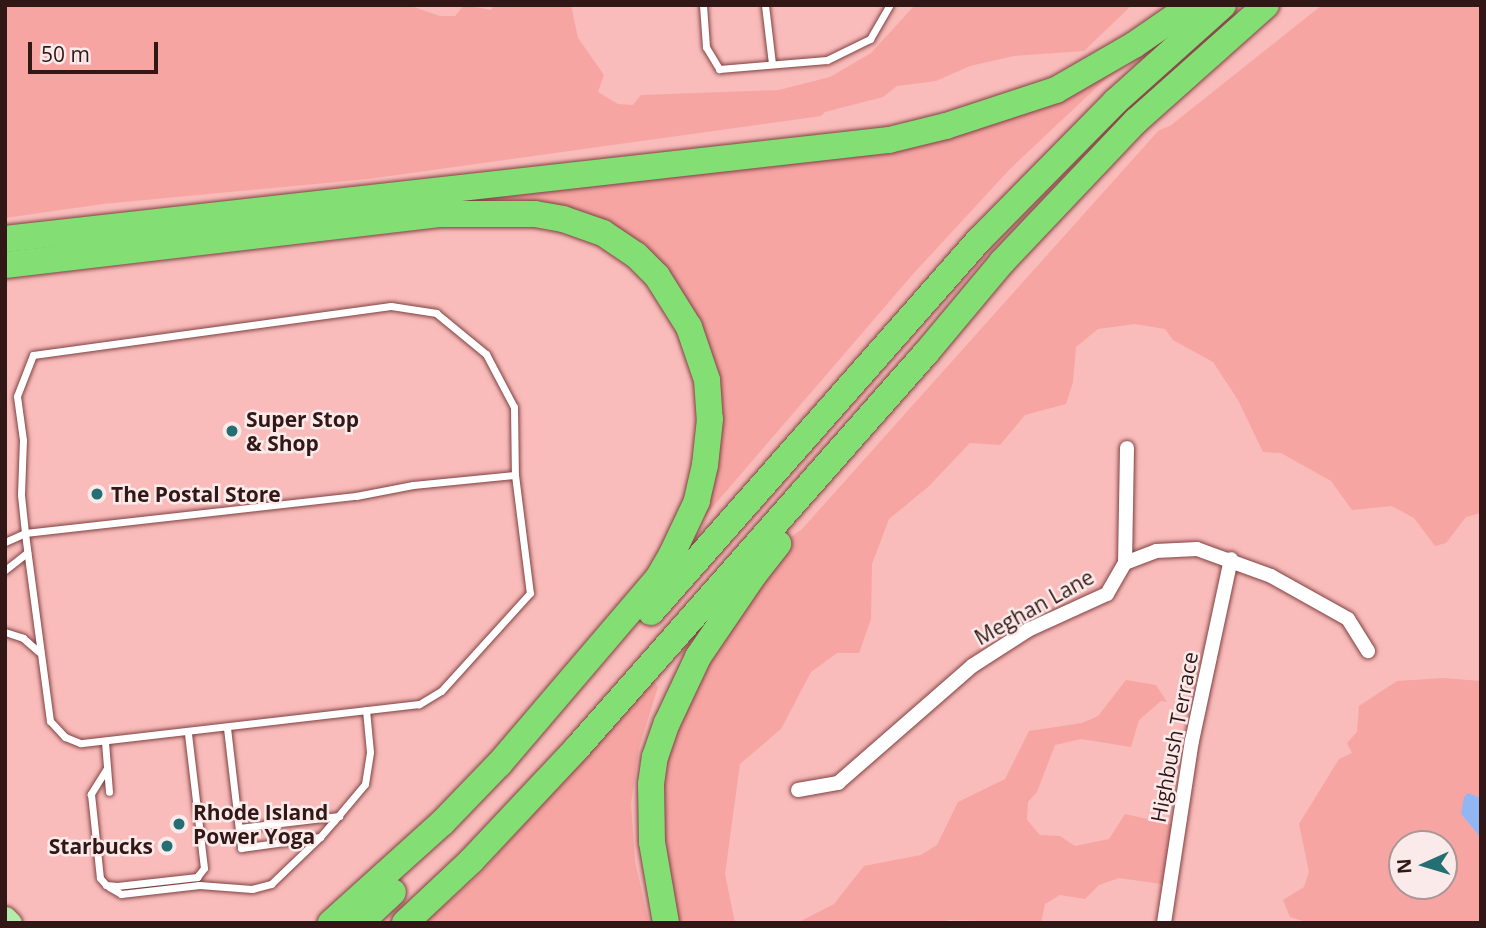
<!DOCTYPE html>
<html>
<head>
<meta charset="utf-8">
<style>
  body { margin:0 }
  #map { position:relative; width:1486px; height:928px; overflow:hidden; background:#f9bcba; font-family:"Open Sans",sans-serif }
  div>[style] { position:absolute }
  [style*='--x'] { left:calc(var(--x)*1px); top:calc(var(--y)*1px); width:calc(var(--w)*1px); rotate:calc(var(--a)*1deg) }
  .green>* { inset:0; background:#f6a5a3 }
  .water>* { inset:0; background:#92b6f3 }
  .roads { filter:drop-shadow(0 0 2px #814142) drop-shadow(0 0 2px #814142) }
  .lane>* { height:7px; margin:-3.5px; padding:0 3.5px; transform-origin:3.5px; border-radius:3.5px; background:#fff }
  .street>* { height:14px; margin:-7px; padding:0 7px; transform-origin:7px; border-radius:7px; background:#fff }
  .primary>* { height:23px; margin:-11.5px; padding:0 11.5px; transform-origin:11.5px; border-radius:11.5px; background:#b5ebab }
  .highway>* { height:26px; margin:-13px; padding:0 13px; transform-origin:13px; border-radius:13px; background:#83de73 }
  .dots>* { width:19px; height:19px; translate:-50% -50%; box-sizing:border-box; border:4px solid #faeae9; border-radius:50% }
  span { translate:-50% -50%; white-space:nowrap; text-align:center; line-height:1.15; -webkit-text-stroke:5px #faeae9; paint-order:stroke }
  .poi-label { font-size:21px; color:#321717; font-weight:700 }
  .left { translate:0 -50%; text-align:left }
  .right { translate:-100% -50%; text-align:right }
  .street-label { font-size:21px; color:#321717 }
  .frame { position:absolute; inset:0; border:7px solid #321717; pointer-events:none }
  .north { position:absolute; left:1388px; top:830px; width:70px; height:70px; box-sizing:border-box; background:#faeae9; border:2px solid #aa9695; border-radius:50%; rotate:266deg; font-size:19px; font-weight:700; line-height:28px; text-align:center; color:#321717 }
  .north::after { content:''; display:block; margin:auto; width:24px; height:32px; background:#246f73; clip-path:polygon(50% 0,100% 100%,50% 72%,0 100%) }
  .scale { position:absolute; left:28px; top:42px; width:130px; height:32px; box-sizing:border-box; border:4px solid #321717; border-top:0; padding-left:9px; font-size:21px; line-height:24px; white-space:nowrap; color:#321717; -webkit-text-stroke:5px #faeae9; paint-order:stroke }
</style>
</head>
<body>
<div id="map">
  <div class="green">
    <div style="clip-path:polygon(5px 5px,408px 5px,440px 16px,455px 16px,464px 5px,491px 10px,494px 5px,571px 5px,578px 38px,604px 75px,598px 92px,618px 104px,633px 105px,641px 95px,779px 90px,830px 77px,871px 53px,915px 5px,1132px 5px,1084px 51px,1014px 56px,970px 66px,936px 81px,897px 86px,883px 97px,825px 112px,821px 116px,368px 179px,103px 204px,5px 218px)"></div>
    <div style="clip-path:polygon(1322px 5px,1481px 5px,1481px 513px,1466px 517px,1446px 543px,1435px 546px,1414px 518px,1392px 506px,1352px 510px,1331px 481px,1281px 453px,1263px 452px,1238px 400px,1213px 362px,1173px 340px,1165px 329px,1135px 324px,1098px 329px,1076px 347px,1073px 382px,1066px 404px,1025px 415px,1000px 445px,970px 443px,928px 487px,889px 519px,872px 564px,871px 619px,859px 653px,837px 653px,811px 672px,781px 729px,740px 764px,725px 874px,735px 923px,678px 923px,657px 819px,671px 738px,698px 663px,786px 541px,802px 529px,1159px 130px,1170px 126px)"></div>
    <div style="clip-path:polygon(1114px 71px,1010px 169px,913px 274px,698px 524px,715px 441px,656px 267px,532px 201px,488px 198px,483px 194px,871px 151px)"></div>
    <div style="clip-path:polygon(evenodd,1443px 678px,1481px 681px,1481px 798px,1468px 793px,1461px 814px,1481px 838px,1481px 923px,1309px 923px,1290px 917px,1283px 900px,1304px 887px,1309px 872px,1299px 824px,1339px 759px,1352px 753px,1347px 743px,1357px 732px,1359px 706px,1397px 681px,1443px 678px,1402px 844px,1444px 844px,1444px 886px,1402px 886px,1402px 844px)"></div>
    <div style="clip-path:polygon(653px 680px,658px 687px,639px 748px,631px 804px,635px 861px,649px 923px,424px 923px,480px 874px)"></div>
    <div style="clip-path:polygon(1126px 680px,1156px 685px,1167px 702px,1161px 701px,1139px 720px,1131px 747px,1081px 739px,1055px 745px,1037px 792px,1028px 802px,1027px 820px,1040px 835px,1060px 836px,1075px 846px,1109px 839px,1125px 814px,1179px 826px,1168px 885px,1119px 878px,1099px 885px,1085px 899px,1060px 895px,1045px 904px,1041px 923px,949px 920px,942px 923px,797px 923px,834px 904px,864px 866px,921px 855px,937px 845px,958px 802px,1005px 779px,1029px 731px,1082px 723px,1098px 716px)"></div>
  </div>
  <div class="water">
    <div style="clip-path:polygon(1468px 793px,1481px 798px,1481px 838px,1461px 814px,1464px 797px)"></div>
  </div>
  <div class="roads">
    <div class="lane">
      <div style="--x:703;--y:5;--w:42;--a:85.9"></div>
      <div style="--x:706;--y:47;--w:26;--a:59"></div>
      <div style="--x:719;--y:69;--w:108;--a:-4.8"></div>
      <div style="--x:827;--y:60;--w:48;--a:-26"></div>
      <div style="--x:870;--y:39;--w:39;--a:-60"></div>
      <div style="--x:765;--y:5;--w:59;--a:83.2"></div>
      <div style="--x:515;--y:475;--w:119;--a:82.8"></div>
      <div style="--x:530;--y:593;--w:132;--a:132.2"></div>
      <div style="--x:441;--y:691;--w:26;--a:149"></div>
      <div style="--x:419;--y:704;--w:341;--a:173.4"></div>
      <div style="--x:80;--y:743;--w:16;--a:-158"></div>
      <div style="--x:65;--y:737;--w:22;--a:-133"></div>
      <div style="--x:50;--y:721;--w:190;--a:-97.6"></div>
      <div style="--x:25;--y:533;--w:333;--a:-6.4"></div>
      <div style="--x:356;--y:496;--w:58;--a:-10.9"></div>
      <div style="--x:413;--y:485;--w:102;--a:-5.6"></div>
      <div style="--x:5;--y:542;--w:22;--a:-24"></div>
      <div style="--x:25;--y:533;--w:39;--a:-96"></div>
      <div style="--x:21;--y:494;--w:54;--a:-87.9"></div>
      <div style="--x:23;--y:440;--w:44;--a:-97.8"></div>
      <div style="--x:17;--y:396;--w:44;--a:-68.7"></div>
      <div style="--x:33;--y:355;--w:361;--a:-7.8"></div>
      <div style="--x:391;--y:306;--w:46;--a:8.8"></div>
      <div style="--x:436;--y:313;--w:65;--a:39.4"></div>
      <div style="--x:486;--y:354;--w:60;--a:62.2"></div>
      <div style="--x:514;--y:407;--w:68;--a:89.2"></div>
      <div style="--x:5;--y:570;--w:28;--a:-38"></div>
      <div style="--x:5;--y:632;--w:19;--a:18"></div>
      <div style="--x:23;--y:638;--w:21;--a:41"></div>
      <div style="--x:227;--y:728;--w:121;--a:83.3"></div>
      <div style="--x:241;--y:848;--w:80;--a:-7.9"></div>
      <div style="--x:320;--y:837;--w:21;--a:-49"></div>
      <div style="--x:334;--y:821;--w:48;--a:-50"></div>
      <div style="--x:365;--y:784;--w:32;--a:-81"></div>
      <div style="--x:370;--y:752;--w:42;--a:-95.4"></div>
      <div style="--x:105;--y:742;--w:50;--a:85.4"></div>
      <div style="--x:107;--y:768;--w:31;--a:122"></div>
      <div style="--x:91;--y:794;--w:84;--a:83.9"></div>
      <div style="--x:100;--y:878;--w:9;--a:49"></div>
      <div style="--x:106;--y:885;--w:11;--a:5"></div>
      <div style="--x:117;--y:886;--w:81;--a:-6.4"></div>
      <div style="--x:197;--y:877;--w:11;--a:-52"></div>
      <div style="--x:204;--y:868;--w:136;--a:-96.8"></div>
      <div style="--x:239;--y:828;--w:101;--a:-6.8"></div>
      <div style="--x:109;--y:887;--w:14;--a:30"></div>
      <div style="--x:121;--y:894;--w:79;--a:-6.6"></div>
      <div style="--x:199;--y:885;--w:53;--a:4.3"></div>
      <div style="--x:252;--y:889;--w:20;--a:-15"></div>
      <div style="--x:271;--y:884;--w:68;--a:-43.8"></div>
    </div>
    <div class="street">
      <div style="--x:1125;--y:563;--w:115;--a:-89"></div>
      <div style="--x:798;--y:790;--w:41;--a:-9.9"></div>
      <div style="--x:838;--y:783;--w:178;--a:-41.1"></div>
      <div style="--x:972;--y:666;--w:67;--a:-32.7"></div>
      <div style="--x:1028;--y:630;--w:87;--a:-24.5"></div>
      <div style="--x:1107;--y:594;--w:36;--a:-60"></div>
      <div style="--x:1125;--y:563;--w:33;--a:-21"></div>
      <div style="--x:1156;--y:551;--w:41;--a:-2.8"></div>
      <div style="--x:1197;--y:549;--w:79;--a:20"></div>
      <div style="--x:1271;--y:576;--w:88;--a:29.2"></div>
      <div style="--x:1348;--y:619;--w:38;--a:58"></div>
      <div style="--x:1164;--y:923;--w:184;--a:-81.3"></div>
      <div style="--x:1192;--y:741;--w:186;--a:-77.9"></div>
    </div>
    <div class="primary">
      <div style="--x:5;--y:918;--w:7;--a:45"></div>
    </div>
    <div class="highway">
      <div style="--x:5;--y:239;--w:890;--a:-6.39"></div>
      <div style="--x:889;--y:140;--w:59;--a:-13.8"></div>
      <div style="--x:946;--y:126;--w:116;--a:-18.1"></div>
      <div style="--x:1056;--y:90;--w:90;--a:-30"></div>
      <div style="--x:1134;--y:45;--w:70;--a:-34.6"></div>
      <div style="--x:5;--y:265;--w:437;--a:-6.7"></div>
      <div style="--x:439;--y:214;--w:96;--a:0"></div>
      <div style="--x:535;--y:214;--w:28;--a:10"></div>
      <div style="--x:563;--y:219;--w:42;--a:19.3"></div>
      <div style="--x:603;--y:233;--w:40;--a:34"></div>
      <div style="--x:636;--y:255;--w:30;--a:45"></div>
      <div style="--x:657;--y:276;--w:60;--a:57.9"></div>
      <div style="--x:689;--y:327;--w:56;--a:71.2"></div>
      <div style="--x:707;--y:380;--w:39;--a:86"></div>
      <div style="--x:710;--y:419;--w:46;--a:96.2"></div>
      <div style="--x:705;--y:465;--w:37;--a:103"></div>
      <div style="--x:697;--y:501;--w:59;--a:115.3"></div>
      <div style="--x:672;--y:554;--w:28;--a:120"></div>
      <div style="--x:658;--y:578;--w:245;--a:130.5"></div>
      <div style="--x:499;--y:764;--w:81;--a:134"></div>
      <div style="--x:443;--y:822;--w:151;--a:138"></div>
      <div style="--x:651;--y:612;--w:496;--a:-48.6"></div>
      <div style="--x:979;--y:240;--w:194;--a:-45.4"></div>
      <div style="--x:1115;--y:102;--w:145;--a:-41.9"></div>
      <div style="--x:360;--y:923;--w:45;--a:-43.2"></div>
      <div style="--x:405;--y:923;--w:91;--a:-43.2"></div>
      <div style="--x:471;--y:861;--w:156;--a:-46.8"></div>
      <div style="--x:578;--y:747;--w:526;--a:-48.55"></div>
      <div style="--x:926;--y:353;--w:119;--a:-50.1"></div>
      <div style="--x:1002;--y:262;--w:195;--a:-46.5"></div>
      <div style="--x:1136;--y:121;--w:174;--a:-41.7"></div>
      <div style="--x:666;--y:923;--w:82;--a:-99.8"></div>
      <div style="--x:652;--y:842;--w:58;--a:-91"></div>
      <div style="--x:651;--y:784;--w:27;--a:-82"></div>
      <div style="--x:655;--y:757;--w:36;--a:-71"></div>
      <div style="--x:667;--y:723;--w:73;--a:-64.8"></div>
      <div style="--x:698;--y:657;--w:98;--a:-55.8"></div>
      <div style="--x:753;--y:576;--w:41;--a:-52"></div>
    </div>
  </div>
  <div class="dots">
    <div style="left:232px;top:431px;background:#246f73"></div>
    <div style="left:97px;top:494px;background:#246f73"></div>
    <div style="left:179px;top:824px;background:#246f73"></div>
    <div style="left:167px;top:846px;background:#246f73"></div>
  </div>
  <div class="poi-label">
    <span class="left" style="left:246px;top:431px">Super Stop<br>&amp; Shop</span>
    <span class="left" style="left:111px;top:494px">The Postal Store</span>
    <span class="left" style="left:193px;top:824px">Rhode Island<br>Power Yoga</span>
    <span class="right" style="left:153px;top:846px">Starbucks</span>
  </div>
  <div class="street-label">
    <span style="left:1034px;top:607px;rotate:-29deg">Meghan Lane</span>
    <span style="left:1174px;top:737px;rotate:-79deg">Highbush Terrace</span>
  </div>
  <div class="frame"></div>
  <div class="north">N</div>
  <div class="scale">50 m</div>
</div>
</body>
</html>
